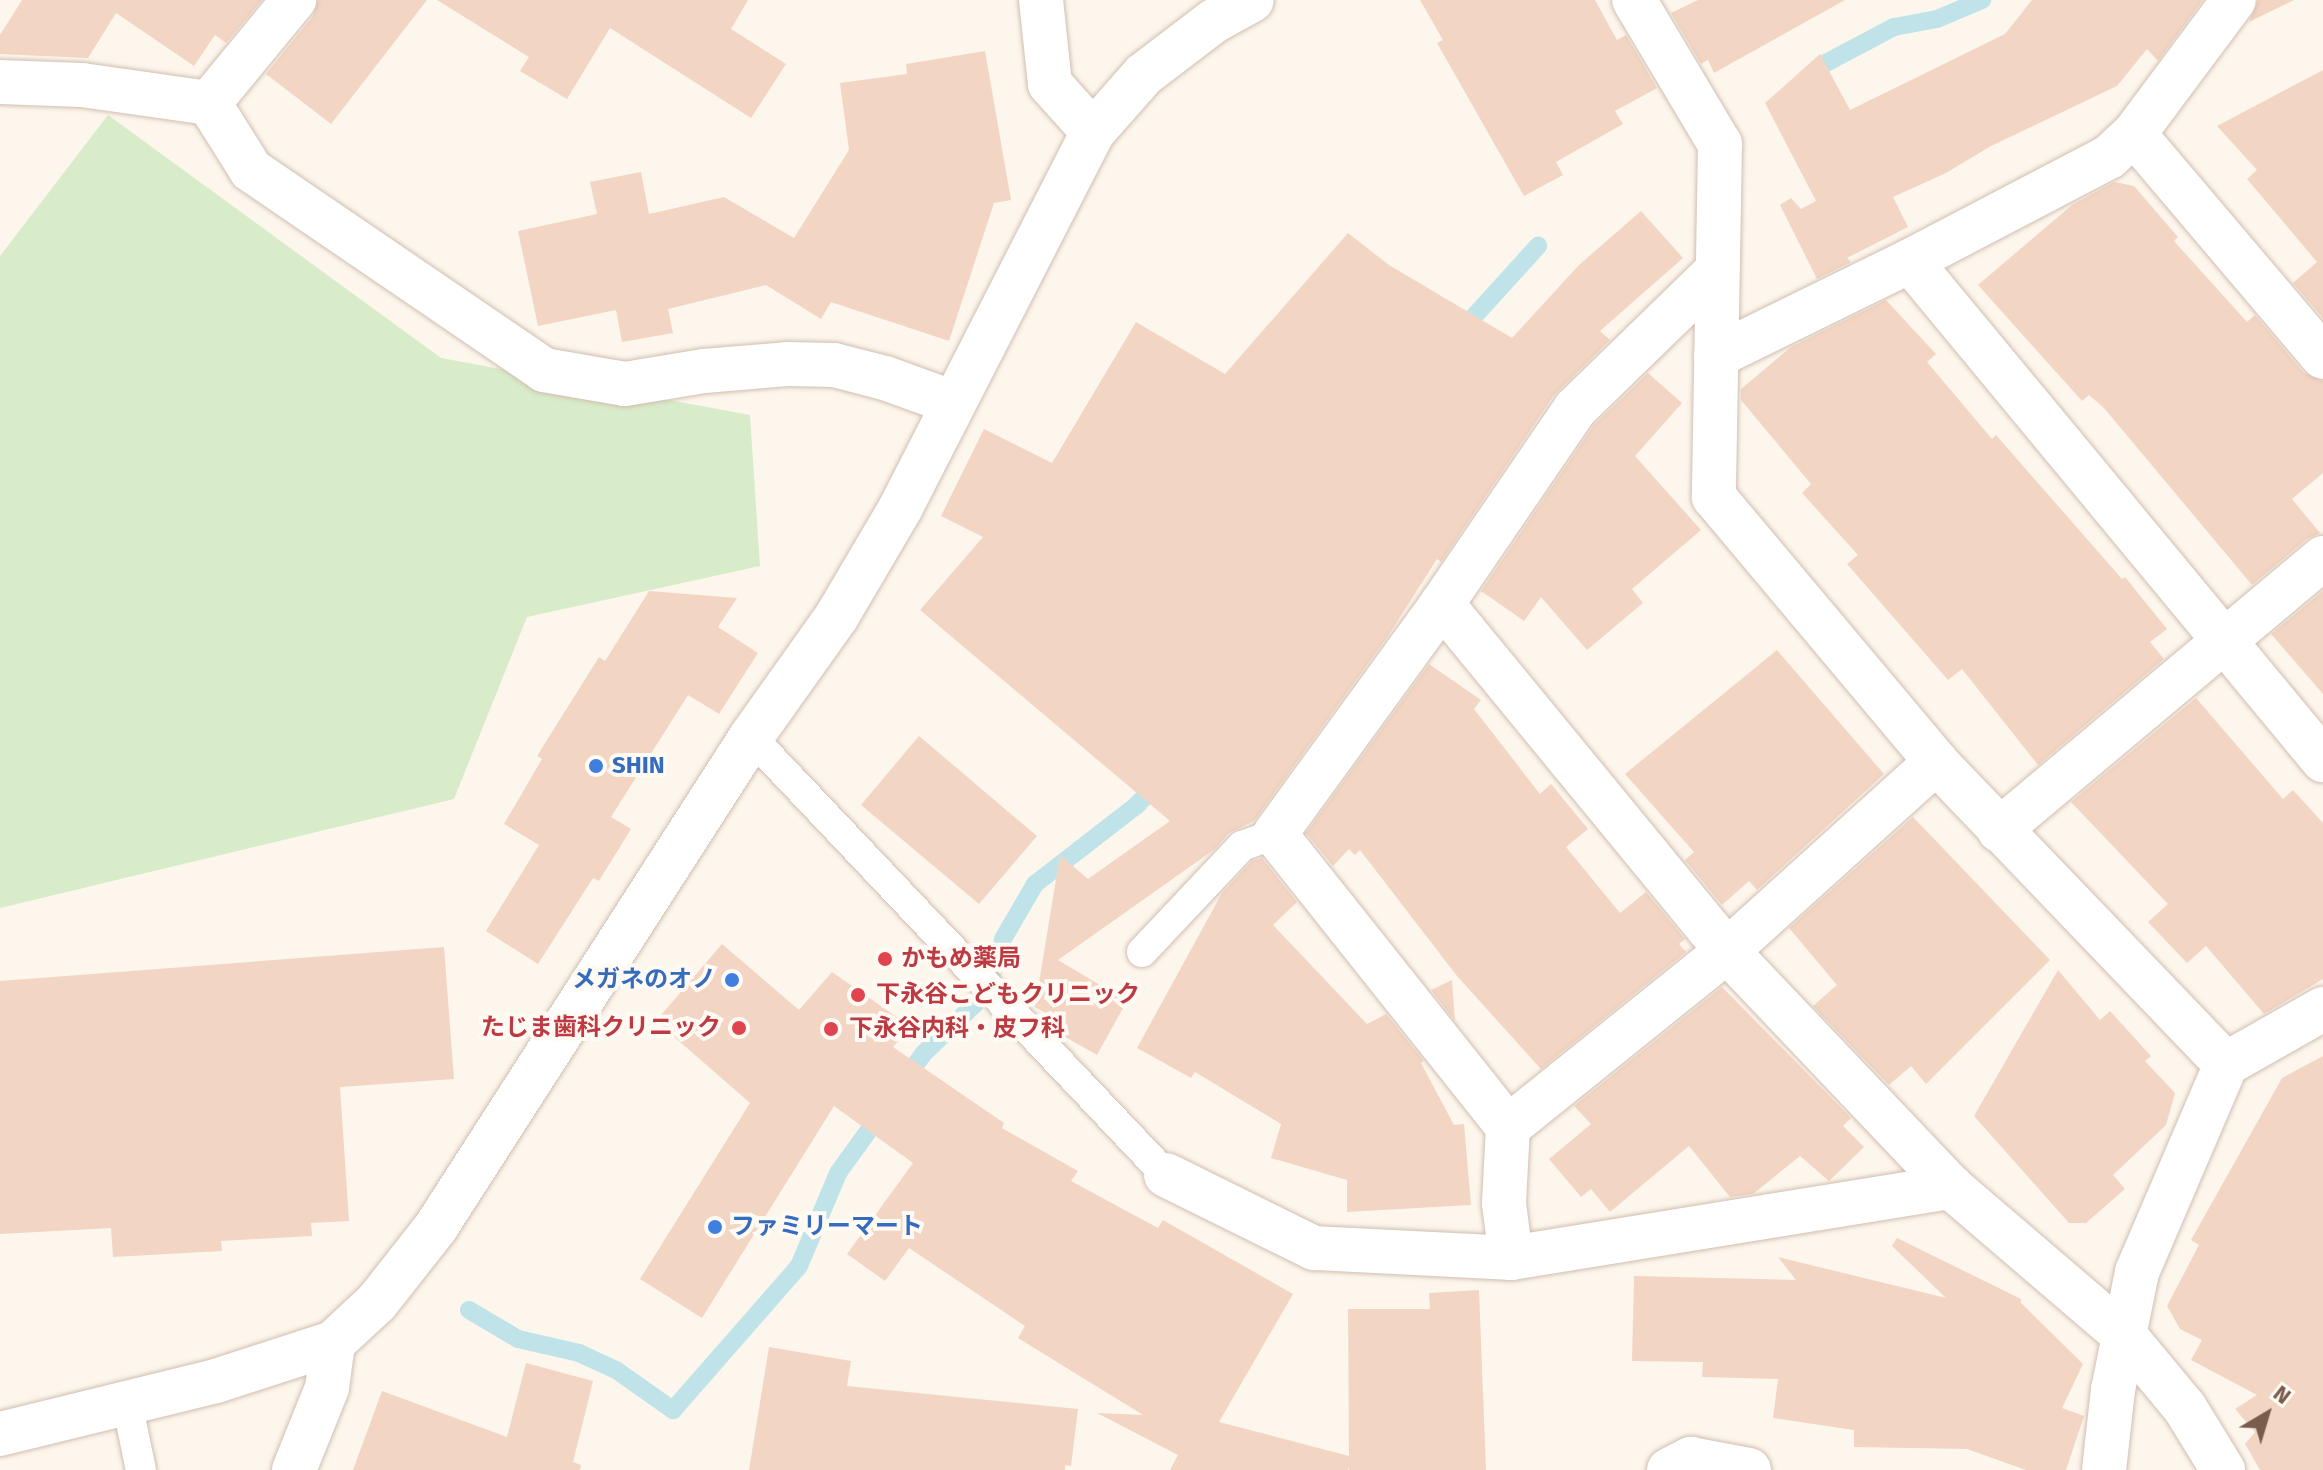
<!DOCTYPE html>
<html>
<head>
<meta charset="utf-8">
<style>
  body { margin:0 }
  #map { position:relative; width:2323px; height:1470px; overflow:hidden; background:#fdf6ec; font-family:"Fira Sans","Noto Sans JP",sans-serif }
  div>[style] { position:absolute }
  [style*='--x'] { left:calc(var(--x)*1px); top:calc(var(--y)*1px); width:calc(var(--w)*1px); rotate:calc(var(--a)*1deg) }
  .green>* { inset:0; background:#d8ecc9 }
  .stream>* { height:18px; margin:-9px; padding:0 9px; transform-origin:9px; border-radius:9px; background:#bfe3e8 }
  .building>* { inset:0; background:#f3d5c3 }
  .roads { filter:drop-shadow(0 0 2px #d1beb0) drop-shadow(0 0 2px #d1beb0) }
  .lane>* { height:30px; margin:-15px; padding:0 15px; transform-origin:15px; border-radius:15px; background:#fff }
  .street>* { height:44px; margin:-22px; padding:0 22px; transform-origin:22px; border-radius:22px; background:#fff }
  .secondary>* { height:44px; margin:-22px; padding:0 22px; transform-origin:22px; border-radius:22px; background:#fff }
  .dots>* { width:22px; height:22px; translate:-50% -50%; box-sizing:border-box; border:4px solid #fffaf3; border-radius:50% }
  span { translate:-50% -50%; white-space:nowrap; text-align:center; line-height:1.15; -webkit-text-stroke:8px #fffaf3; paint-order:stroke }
  .shop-label { font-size:24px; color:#366cbe; font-weight:700 }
  .left { translate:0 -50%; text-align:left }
  .right { translate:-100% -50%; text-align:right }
  .health-label { font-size:24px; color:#be3a42; font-weight:700 }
  .north { position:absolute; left:2227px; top:1374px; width:80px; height:80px; -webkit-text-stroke:6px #fffaf3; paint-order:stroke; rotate:38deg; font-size:22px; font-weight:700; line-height:32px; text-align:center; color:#7a5c4d }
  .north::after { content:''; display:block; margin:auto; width:28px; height:36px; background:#7a5c4d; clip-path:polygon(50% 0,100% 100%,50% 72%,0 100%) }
</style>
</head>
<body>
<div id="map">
  <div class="green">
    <div style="clip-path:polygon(108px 115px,441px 358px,750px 415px,760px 566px,527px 617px,454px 799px,0 908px,0 256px)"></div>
  </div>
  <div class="stream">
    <div style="--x:1824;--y:64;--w:79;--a:-27.9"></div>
    <div style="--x:1894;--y:27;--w:44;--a:-10.5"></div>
    <div style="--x:1937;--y:19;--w:49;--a:-22.9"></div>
    <div style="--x:1459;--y:333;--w:118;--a:-47.8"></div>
    <div style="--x:903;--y:1081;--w:34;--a:-53"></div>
    <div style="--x:923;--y:1054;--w:72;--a:-43.9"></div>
    <div style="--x:975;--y:1004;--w:31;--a:-59"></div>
    <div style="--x:991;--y:977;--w:40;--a:-72"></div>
    <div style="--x:1003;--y:939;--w:64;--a:-59.8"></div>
    <div style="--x:1035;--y:884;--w:128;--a:-37.7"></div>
    <div style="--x:1136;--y:806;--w:34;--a:-47"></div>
    <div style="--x:469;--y:1310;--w:57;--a:30.6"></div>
    <div style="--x:518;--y:1339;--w:63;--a:12.9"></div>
    <div style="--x:579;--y:1353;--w:41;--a:24.7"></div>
    <div style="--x:616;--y:1370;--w:70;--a:35.1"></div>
    <div style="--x:673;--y:1410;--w:191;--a:-48.8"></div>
    <div style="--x:799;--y:1266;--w:101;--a:-67.2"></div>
    <div style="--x:838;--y:1173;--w:75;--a:-54.2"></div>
  </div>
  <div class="building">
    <div style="clip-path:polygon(22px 0,262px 0,226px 43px,215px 35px,194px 66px,116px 13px,88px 58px,0 54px,0 35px)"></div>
    <div style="clip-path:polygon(318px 0,427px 0,331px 124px,266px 74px,313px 16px)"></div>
    <div style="clip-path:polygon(437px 0,748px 0,731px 29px,786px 64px,751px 118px,610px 28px,567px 99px,520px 71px,529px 57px)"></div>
    <div style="clip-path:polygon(1420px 0,1595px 0,1617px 40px,1626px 35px,1657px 88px,1615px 111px,1623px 124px,1556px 162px,1563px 175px,1524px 196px,1437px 43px,1443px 40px)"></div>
    <div style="clip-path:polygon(1698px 0,1845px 0,1714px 73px,1708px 60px,1701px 64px,1671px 13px)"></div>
    <div style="clip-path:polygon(2032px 0,2203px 0,2158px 61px,2147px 49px,2117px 86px,1991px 146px,1946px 173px,1893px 197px,1908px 227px,1847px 258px,1851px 262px,1817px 279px,1780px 205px,1791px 198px,1801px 209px,1816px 201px,1765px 103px,1820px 54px,1850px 110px,2005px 34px)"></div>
    <div style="clip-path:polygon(2258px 0,2294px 0,2249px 22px)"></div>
    <div style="clip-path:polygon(985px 51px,1011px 200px,994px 203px,949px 341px,831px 302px,821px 319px,766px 285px,668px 309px,673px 333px,622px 342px,616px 310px,538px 326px,518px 231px,597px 214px,590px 182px,641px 172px,649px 214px,724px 197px,794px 238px,849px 150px,840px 83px,907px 74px,906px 64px)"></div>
    <div style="clip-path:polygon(2323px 70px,2323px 318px,2293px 283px,2317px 262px,2247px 179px,2257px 170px,2217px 126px)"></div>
    <div style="clip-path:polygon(2114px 182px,2134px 186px,2178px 237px,2174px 241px,2247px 322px,2255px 315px,2304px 373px,2323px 381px,2323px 473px,2292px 499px,2320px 533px,2307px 539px,2252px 585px,2104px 408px,2089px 395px,2082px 401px,1978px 285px,2072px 205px)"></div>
    <div style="clip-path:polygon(1641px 211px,1683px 258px,1600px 331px,1610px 340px,1554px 395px,1441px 562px,1437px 559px,1388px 636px,1254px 821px,1229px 833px,1215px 849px,1058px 960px,1127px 1001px,1097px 1055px,1053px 1030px,1058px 1020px,1035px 1007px,1060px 855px,1088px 879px,1170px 821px,920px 610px,983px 537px,941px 516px,984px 429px,1052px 463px,1136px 322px,1225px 374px,1348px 233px,1389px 265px,1512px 338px,1579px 265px)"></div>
    <div style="clip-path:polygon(1886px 300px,1936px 354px,1927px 362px,1992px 439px,1996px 435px,2122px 579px,2125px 577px,2167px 629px,2150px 642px,2164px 659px,2038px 765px,1962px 669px,1948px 680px,1847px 564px,1858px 555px,1802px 493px,1811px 484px,1741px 400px,1741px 389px,1791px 347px)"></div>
    <div style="clip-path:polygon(1648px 373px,1682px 403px,1635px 456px,1701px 530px,1632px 589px,1643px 603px,1587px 650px,1541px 597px,1524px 621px,1481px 591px,1594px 425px)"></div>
    <div style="clip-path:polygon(649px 591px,737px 598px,718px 627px,758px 653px,719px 714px,688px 695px,611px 817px,631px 829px,599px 881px,593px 878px,538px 964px,486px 931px,539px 845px,504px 824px,542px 759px,537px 756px,599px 657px,605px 661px)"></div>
    <div style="clip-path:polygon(2323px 591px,2323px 694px,2271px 634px)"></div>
    <div style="clip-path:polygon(1777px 650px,1884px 774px,1757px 890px,1749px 881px,1722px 905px,1685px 860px,1694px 852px,1625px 774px)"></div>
    <div style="clip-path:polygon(1429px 664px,1481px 700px,1474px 709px,1540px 794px,1551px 784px,1588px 829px,1566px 847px,1620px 913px,1646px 892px,1685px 939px,1679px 944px,1686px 952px,1541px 1069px,1457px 976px,1360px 850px,1355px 855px,1349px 849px,1333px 866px,1306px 833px)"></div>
    <div style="clip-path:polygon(2196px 698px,2283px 799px,2293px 790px,2323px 823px,2323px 979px,2264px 1014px,2206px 946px,2187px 963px,2148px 922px,2168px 904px,2071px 802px)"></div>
    <div style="clip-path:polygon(919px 736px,1037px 836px,979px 904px,861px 805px)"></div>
    <div style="clip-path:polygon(1913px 817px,2050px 960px,1926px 1084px,1911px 1066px,1889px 1085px,1813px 1006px,1837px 985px,1789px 928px)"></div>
    <div style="clip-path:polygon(1262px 858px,1297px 902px,1273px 925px,1367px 1024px,1386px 1014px,1424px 1061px,1421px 1063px,1454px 1125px,1464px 1124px,1471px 1205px,1347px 1212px,1347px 1180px,1271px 1158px,1281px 1124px,1195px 1072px,1191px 1078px,1137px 1048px,1222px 893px,1252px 861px)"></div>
    <div style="clip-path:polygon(722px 944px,799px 1010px,832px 972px,911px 1027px,893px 1047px,1004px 1123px,1002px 1128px,1078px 1171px,1071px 1181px,1158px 1228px,1163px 1220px,1293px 1294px,1219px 1422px,1349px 1456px,1348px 1309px,1430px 1309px,1429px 1293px,1479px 1290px,1486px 1470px,1349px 1470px,1349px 1467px,1348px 1470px,1170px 1470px,1178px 1455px,1097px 1413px,1143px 1415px,1018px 1338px,1025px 1326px,909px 1248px,885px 1281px,847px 1254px,913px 1163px,834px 1106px,702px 1318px,640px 1279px,750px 1103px,656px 1021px)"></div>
    <div style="clip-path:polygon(444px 947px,454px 1079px,340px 1087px,349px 1221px,311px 1223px,312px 1236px,221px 1241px,222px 1251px,113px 1257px,111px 1228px,0 1234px,0 981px)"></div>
    <div style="clip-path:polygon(2058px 970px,2100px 1020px,2110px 1011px,2151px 1056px,2145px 1061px,2175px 1093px,2166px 1125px,2113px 1175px,2125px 1189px,2086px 1223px,2069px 1223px,1974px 1116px)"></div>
    <div style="clip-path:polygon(1452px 980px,1455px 1021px,1431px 990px)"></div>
    <div style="clip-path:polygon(1722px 987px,1851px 1118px,1843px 1126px,1864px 1147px,1829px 1181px,1800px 1156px,1753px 1194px,1730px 1197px,1689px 1146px,1610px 1212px,1591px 1189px,1581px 1197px,1549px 1159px,1591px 1124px,1574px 1106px)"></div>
    <div style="clip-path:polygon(2323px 1056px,2323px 1470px,2260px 1470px,2245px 1444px,2255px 1432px,2235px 1409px,2257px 1395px,2191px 1360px,2202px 1340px,2180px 1329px,2167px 1306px,2199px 1245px,2191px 1240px,2282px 1078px)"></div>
    <div style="clip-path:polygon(1897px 1238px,2021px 1299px,2021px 1303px,2083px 1364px,2062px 1408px,2084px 1416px,2066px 1470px,2026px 1470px,1967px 1449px,1854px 1447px,1854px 1430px,1773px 1418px,1778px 1379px,1702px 1377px,1703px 1362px,1632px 1361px,1634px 1276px,1796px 1280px,1778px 1257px,1946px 1298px,1892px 1246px)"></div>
    <div style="clip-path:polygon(769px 1347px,851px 1361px,847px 1386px,1078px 1409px,1071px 1466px,1065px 1465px,1065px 1470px,749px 1470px)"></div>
    <div style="clip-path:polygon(526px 1363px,593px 1381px,573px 1462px,581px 1465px,580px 1470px,353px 1470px,382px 1391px,507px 1437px)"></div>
  </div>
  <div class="roads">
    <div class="lane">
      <div style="--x:751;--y:737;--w:603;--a:46.54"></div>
      <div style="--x:1142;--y:952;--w:146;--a:-46.7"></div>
      <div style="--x:1242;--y:846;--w:35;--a:-20"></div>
      <div style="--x:127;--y:1403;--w:68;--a:78.2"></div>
    </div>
    <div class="street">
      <div style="--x:1041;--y:0;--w:84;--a:83.9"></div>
      <div style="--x:1050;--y:84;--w:64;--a:48.1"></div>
      <div style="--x:1634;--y:0;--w:168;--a:59.2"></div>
      <div style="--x:1720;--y:144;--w:353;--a:91"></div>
      <div style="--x:1714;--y:497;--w:346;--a:50"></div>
      <div style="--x:1936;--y:762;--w:419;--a:46.2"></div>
      <div style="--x:0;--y:82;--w:82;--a:2.1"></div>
      <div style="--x:82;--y:85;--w:128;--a:8.1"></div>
      <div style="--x:209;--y:103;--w:79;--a:57.9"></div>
      <div style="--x:251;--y:170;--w:355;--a:34.3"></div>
      <div style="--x:544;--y:370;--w:82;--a:9.8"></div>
      <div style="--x:625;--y:384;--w:80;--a:-9.3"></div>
      <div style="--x:704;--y:371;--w:83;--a:-4.8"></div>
      <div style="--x:787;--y:364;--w:47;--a:1.2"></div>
      <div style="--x:834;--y:365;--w:53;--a:14.3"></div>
      <div style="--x:885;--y:378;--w:73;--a:19.9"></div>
      <div style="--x:209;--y:103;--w:134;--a:-50.5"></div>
      <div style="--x:2134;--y:134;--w:292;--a:49.7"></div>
      <div style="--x:1910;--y:261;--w:648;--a:50.39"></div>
      <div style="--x:1716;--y:356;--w:216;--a:-26.1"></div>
      <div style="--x:1910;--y:261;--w:225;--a:-27.6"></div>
      <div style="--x:2109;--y:157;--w:34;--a:-43"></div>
      <div style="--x:2134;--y:134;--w:167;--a:-53.3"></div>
      <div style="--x:1442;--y:604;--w:449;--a:50.6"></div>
      <div style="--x:1727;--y:951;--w:325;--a:46.5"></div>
      <div style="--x:1951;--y:1187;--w:230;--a:40.6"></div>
      <div style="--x:2126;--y:1337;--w:92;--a:50.3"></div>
      <div style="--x:2185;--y:1408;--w:73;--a:58.5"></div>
      <div style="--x:1999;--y:830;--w:423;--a:-40"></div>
      <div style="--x:1508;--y:1127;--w:374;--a:-128.5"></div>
      <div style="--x:1275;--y:834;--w:284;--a:-54"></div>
      <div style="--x:1442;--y:604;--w:236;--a:-55.7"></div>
      <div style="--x:1575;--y:409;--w:198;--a:-44.2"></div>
      <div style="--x:1166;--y:1175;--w:165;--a:26.3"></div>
      <div style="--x:1314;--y:1248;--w:197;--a:2.9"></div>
      <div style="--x:1511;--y:1258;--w:446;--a:-9.2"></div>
      <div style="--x:1511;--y:1258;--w:55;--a:-97.3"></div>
      <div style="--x:1504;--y:1203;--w:76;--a:-87"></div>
      <div style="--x:1508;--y:1127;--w:281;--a:-38.8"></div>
      <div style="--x:1727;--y:951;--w:282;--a:-42.1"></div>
      <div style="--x:1669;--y:1470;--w:25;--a:-27"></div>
      <div style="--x:1691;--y:1459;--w:59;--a:10.7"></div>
      <div style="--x:2104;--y:1470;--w:81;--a:-83.6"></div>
      <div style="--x:2113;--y:1390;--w:120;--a:-78.5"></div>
      <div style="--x:2137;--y:1272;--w:226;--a:-66.8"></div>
      <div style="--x:2226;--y:1064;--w:112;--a:-29.6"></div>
    </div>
    <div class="secondary">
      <div style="--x:0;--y:1434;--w:222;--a:-13.8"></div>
      <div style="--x:216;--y:1381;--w:123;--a:-18"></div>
      <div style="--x:333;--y:1343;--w:60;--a:-43"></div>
      <div style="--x:377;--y:1302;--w:95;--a:-51.8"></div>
      <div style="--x:436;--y:1227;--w:583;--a:-57.26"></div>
      <div style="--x:751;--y:737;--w:148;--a:-54.6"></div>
      <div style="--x:837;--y:616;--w:124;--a:-59.5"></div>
      <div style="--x:900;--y:509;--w:424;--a:-62.9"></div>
      <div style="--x:1093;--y:132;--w:76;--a:-48.7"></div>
      <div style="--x:1143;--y:75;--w:89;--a:-37.3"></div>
      <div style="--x:1214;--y:21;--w:43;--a:-28.9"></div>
      <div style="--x:294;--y:1470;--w:88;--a:-68.1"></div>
      <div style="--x:327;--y:1388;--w:45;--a:-82.4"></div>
    </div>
  </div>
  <div class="dots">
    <div style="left:596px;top:766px;background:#3f7fe0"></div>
    <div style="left:885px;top:959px;background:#e0444e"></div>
    <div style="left:732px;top:980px;background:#3f7fe0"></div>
    <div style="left:858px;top:995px;background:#e0444e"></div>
    <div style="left:739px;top:1028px;background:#e0444e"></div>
    <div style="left:831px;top:1029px;background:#e0444e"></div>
    <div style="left:715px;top:1227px;background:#3f7fe0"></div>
  </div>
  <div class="shop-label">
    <span class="left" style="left:612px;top:766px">SHIN</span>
    <span class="right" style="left:716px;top:980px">メガネのオノ</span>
    <span class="left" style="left:731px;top:1227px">ファミリーマート</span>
  </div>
  <div class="health-label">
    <span class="left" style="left:901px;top:959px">かもめ薬局</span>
    <span class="left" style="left:876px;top:995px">下永谷こどもクリニック</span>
    <span class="right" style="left:721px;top:1028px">たじま歯科クリニック</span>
    <span class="left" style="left:849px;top:1029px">下永谷内科・皮フ科</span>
  </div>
  <div class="north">N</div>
</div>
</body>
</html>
